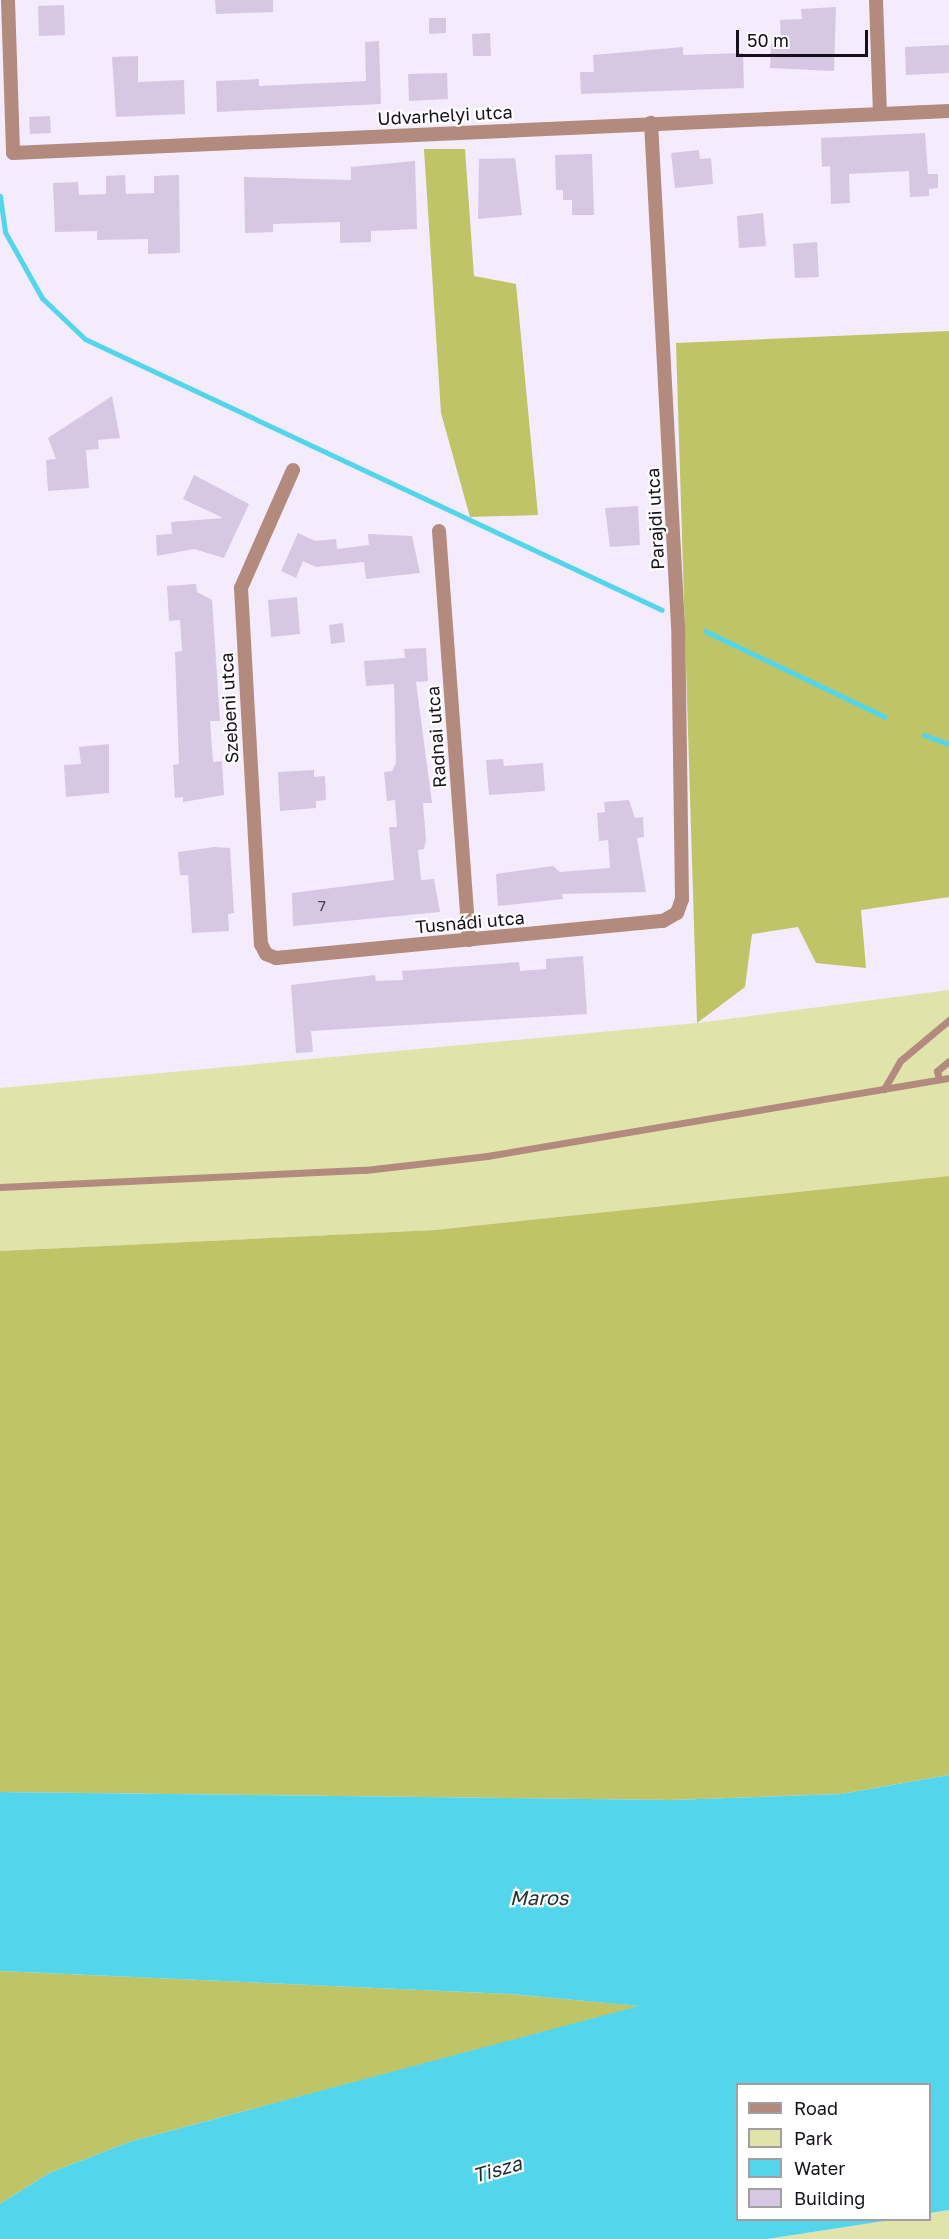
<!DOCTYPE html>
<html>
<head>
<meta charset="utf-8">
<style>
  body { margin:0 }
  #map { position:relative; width:949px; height:2239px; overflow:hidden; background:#f4ebfc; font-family:"Golos Text",sans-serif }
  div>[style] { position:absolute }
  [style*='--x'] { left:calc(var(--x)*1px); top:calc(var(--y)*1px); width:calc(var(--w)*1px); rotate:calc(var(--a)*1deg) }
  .green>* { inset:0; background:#e0e4aa }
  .forest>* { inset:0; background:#bfc467 }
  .water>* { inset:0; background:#53d6ec }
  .stream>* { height:5px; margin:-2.5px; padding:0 2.5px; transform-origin:2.5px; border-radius:2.5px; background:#53d6ec }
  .building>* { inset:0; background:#d6c8e3 }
  .service>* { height:7px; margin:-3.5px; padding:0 3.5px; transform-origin:3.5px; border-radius:3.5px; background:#b38b7e }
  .minor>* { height:14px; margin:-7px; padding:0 7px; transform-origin:7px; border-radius:7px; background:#b38b7e }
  span { translate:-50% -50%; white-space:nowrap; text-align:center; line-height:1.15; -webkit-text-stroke:4.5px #fff; paint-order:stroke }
  .number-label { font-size:15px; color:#463e4c }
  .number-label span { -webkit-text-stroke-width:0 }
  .street-label { font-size:18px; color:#16101a }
  .water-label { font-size:20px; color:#1c3237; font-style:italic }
  .legend { position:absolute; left:736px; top:2083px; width:195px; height:138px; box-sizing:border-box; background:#fff; border:2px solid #a29fa3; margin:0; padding:8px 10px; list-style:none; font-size:18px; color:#16101a }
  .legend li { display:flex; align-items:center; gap:12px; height:30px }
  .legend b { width:30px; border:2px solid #a29fa3 }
  .scale { position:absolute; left:736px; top:30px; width:132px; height:27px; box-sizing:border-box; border:3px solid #16101a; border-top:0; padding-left:8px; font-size:18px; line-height:21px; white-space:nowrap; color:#16101a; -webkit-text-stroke:4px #fff; paint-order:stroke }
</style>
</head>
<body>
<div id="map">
  <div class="green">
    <div style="clip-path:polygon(949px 990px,949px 1176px,435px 1230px,0 1251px,0 1088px,697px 1023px)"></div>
    <div style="clip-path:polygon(949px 2210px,949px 2239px,767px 2239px,891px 2220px,930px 2220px,930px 2213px)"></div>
  </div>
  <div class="forest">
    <div style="clip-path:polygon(424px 149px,465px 149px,474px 276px,516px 284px,538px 515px,470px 517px,441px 413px)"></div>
    <div style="clip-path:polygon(949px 331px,949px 897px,861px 910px,866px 968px,816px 963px,798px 927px,752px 934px,745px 987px,697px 1023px,676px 343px)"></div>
    <div style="clip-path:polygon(949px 1176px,949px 1775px,841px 1794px,671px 1800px,0 1792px,0 1251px,435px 1230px)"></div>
    <div style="clip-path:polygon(0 1971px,511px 1994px,641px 2006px,132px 2141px,49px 2173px,0 2204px)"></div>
  </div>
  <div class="water">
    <div style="clip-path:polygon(949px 1775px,949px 2210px,930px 2213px,930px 2084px,738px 2084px,738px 2220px,891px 2220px,767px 2239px,0 2239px,0 2204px,49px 2173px,132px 2141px,639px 2006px,511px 1994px,0 1971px,0 1792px,671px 1800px,841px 1794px)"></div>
  </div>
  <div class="stream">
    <div style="--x:0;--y:196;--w:36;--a:82"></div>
    <div style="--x:5;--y:232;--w:76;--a:60.7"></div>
    <div style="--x:42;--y:298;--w:59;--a:43.6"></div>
    <div style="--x:85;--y:339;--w:637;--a:25.16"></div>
    <div style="--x:705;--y:631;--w:199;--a:25.5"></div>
    <div style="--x:924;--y:735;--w:27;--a:20"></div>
  </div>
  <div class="building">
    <div style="clip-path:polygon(215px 0,273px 0,273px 12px,216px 14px)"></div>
    <div style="clip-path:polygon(64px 5px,65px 35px,39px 36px,38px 6px)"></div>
    <div style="clip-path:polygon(836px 7px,834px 71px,770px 68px,771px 44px,781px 44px,780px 20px,802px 19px,801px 9px)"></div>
    <div style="clip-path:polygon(429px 18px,446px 18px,446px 33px,429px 34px)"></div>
    <div style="clip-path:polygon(490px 33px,491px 56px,473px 56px,472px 34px)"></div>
    <div style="clip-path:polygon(379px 41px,381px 104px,217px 112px,216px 81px,259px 79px,259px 86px,366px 81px,365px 42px)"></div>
    <div style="clip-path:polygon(949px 45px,949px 73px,906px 75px,905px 47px)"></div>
    <div style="clip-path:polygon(683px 47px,683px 55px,743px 53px,744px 88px,581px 94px,580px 72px,594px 72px,593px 55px)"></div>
    <div style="clip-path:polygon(138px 56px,138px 82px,184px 80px,185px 114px,116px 117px,112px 57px)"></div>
    <div style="clip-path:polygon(447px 73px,448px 99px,409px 101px,408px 74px)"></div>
    <div style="clip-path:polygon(50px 116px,51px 133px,30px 134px,29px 117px)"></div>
    <div style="clip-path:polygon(925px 133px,928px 174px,938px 174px,938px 188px,929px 189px,929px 196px,910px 197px,909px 171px,849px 174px,850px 203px,831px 204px,830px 166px,822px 167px,821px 138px)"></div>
    <div style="clip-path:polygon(699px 150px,700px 159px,711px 158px,713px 184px,675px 188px,671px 153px)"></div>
    <div style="clip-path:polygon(592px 154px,594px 215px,572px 215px,572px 200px,563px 200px,563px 190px,556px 190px,555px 155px)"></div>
    <div style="clip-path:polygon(515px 158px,522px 215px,478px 219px,479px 159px)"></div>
    <div style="clip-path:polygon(415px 161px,417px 229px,371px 231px,371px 242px,340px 243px,340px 222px,273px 224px,273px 232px,245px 233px,244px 177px,351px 180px,351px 167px)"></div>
    <div style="clip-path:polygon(125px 175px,126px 194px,154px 193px,154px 176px,179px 175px,180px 253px,148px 254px,148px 239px,97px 240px,97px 231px,55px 232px,53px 183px,78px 182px,79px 195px,106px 194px,106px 176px)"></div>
    <div style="clip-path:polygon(763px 213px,766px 246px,739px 248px,737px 216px)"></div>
    <div style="clip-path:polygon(817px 242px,819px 277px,795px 278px,793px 244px)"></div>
    <div style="clip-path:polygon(112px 396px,120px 438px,98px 440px,99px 449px,86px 450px,89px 488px,48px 491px,46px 460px,56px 459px,48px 438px)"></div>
    <div style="clip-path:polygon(194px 475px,249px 504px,224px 558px,194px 549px,157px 556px,156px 535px,172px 534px,171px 522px,223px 518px,183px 499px)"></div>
    <div style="clip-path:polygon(638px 506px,640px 545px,610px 547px,605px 508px)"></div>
    <div style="clip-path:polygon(298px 533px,315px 541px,336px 539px,337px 549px,369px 545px,368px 534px,412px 536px,420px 573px,366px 579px,364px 562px,316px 567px,303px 561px,296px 578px,281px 571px)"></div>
    <div style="clip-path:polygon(196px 584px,197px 592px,212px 600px,220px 721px,210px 721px,213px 762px,222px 761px,224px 795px,183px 802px,183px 797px,175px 798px,173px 765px,179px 764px,175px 652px,182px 651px,180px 620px,169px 621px,167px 586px)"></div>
    <div style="clip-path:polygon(297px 597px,300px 634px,271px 637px,268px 600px)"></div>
    <div style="clip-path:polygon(343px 623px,345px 642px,331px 644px,329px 625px)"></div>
    <div style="clip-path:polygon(426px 648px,428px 681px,416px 682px,432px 803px,423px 803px,426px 839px,424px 849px,418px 850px,421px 880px,434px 879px,440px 912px,293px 926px,292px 893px,394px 880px,389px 827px,397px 827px,395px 800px,387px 801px,384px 772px,392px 771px,396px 763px,394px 684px,366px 686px,364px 661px,405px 658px,404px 649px)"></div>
    <div style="clip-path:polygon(109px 744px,109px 793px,66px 797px,64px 765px,81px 764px,79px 747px)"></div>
    <div style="clip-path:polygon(503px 759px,504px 766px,543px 763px,545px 791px,489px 795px,486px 760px)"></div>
    <div style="clip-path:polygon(314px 770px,314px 777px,325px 776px,326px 800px,316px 801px,316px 808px,280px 811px,278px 772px)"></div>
    <div style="clip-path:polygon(629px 800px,635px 818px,643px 817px,644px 837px,637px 838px,646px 892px,562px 894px,563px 899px,498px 906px,496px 874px,553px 866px,560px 872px,610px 868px,608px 840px,599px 841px,597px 813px,605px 812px,604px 802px)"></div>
    <div style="clip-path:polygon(214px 847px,230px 848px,234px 913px,228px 914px,229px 931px,192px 933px,188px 875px,180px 875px,178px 852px)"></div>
    <div style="clip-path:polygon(583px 956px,587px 1014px,311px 1031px,313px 1052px,296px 1053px,291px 985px,375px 975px,376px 981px,403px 980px,402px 971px,519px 962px,520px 971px,546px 969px,546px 959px)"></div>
  </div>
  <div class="service">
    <div style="--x:939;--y:1079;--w:8;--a:-104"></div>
    <div style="--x:937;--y:1071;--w:16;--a:-40"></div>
    <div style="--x:884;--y:1089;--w:32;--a:-60"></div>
    <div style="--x:900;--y:1061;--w:64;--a:-39.9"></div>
    <div style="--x:0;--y:1187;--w:365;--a:-2.7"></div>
    <div style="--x:365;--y:1170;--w:123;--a:-6.5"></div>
    <div style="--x:487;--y:1156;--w:469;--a:-9.6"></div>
  </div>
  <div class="minor">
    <div style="--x:8;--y:0;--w:153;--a:88.1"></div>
    <div style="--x:13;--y:153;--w:937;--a:-2.57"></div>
    <div style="--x:876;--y:0;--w:112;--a:88"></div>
    <div style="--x:293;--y:470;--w:129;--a:113.8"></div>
    <div style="--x:241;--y:588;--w:357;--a:86.8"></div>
    <div style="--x:261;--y:944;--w:11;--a:63"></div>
    <div style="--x:266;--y:954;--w:11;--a:22"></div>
    <div style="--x:276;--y:958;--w:389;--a:-5.5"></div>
    <div style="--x:663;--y:921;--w:16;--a:-30"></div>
    <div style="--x:677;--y:913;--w:15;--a:-70"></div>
    <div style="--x:682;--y:899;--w:273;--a:-90.8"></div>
    <div style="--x:678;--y:626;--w:504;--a:-93.07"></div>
    <div style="--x:439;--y:531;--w:410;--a:85.8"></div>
  </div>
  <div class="number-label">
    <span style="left:322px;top:906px">7</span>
  </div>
  <div class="street-label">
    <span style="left:445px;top:115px;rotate:-3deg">Udvarhelyi utca</span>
    <span style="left:655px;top:519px;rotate:-93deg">Parajdi utca</span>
    <span style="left:229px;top:708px;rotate:-93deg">Szebeni utca</span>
    <span style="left:436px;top:737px;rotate:-94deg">Radnai utca</span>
    <span style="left:470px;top:922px;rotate:-5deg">Tusnádi utca</span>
  </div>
  <div class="water-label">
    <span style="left:539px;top:1897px">Maros</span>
    <span style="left:497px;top:2169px;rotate:-16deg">Tisza</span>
  </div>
  <ul class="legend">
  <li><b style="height:8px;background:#b38b7e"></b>Road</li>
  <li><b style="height:16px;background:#e0e4aa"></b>Park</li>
  <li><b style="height:16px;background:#53d6ec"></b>Water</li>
  <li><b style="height:16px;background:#d6c8e3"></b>Building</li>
  </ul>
  <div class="scale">50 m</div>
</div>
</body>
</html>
